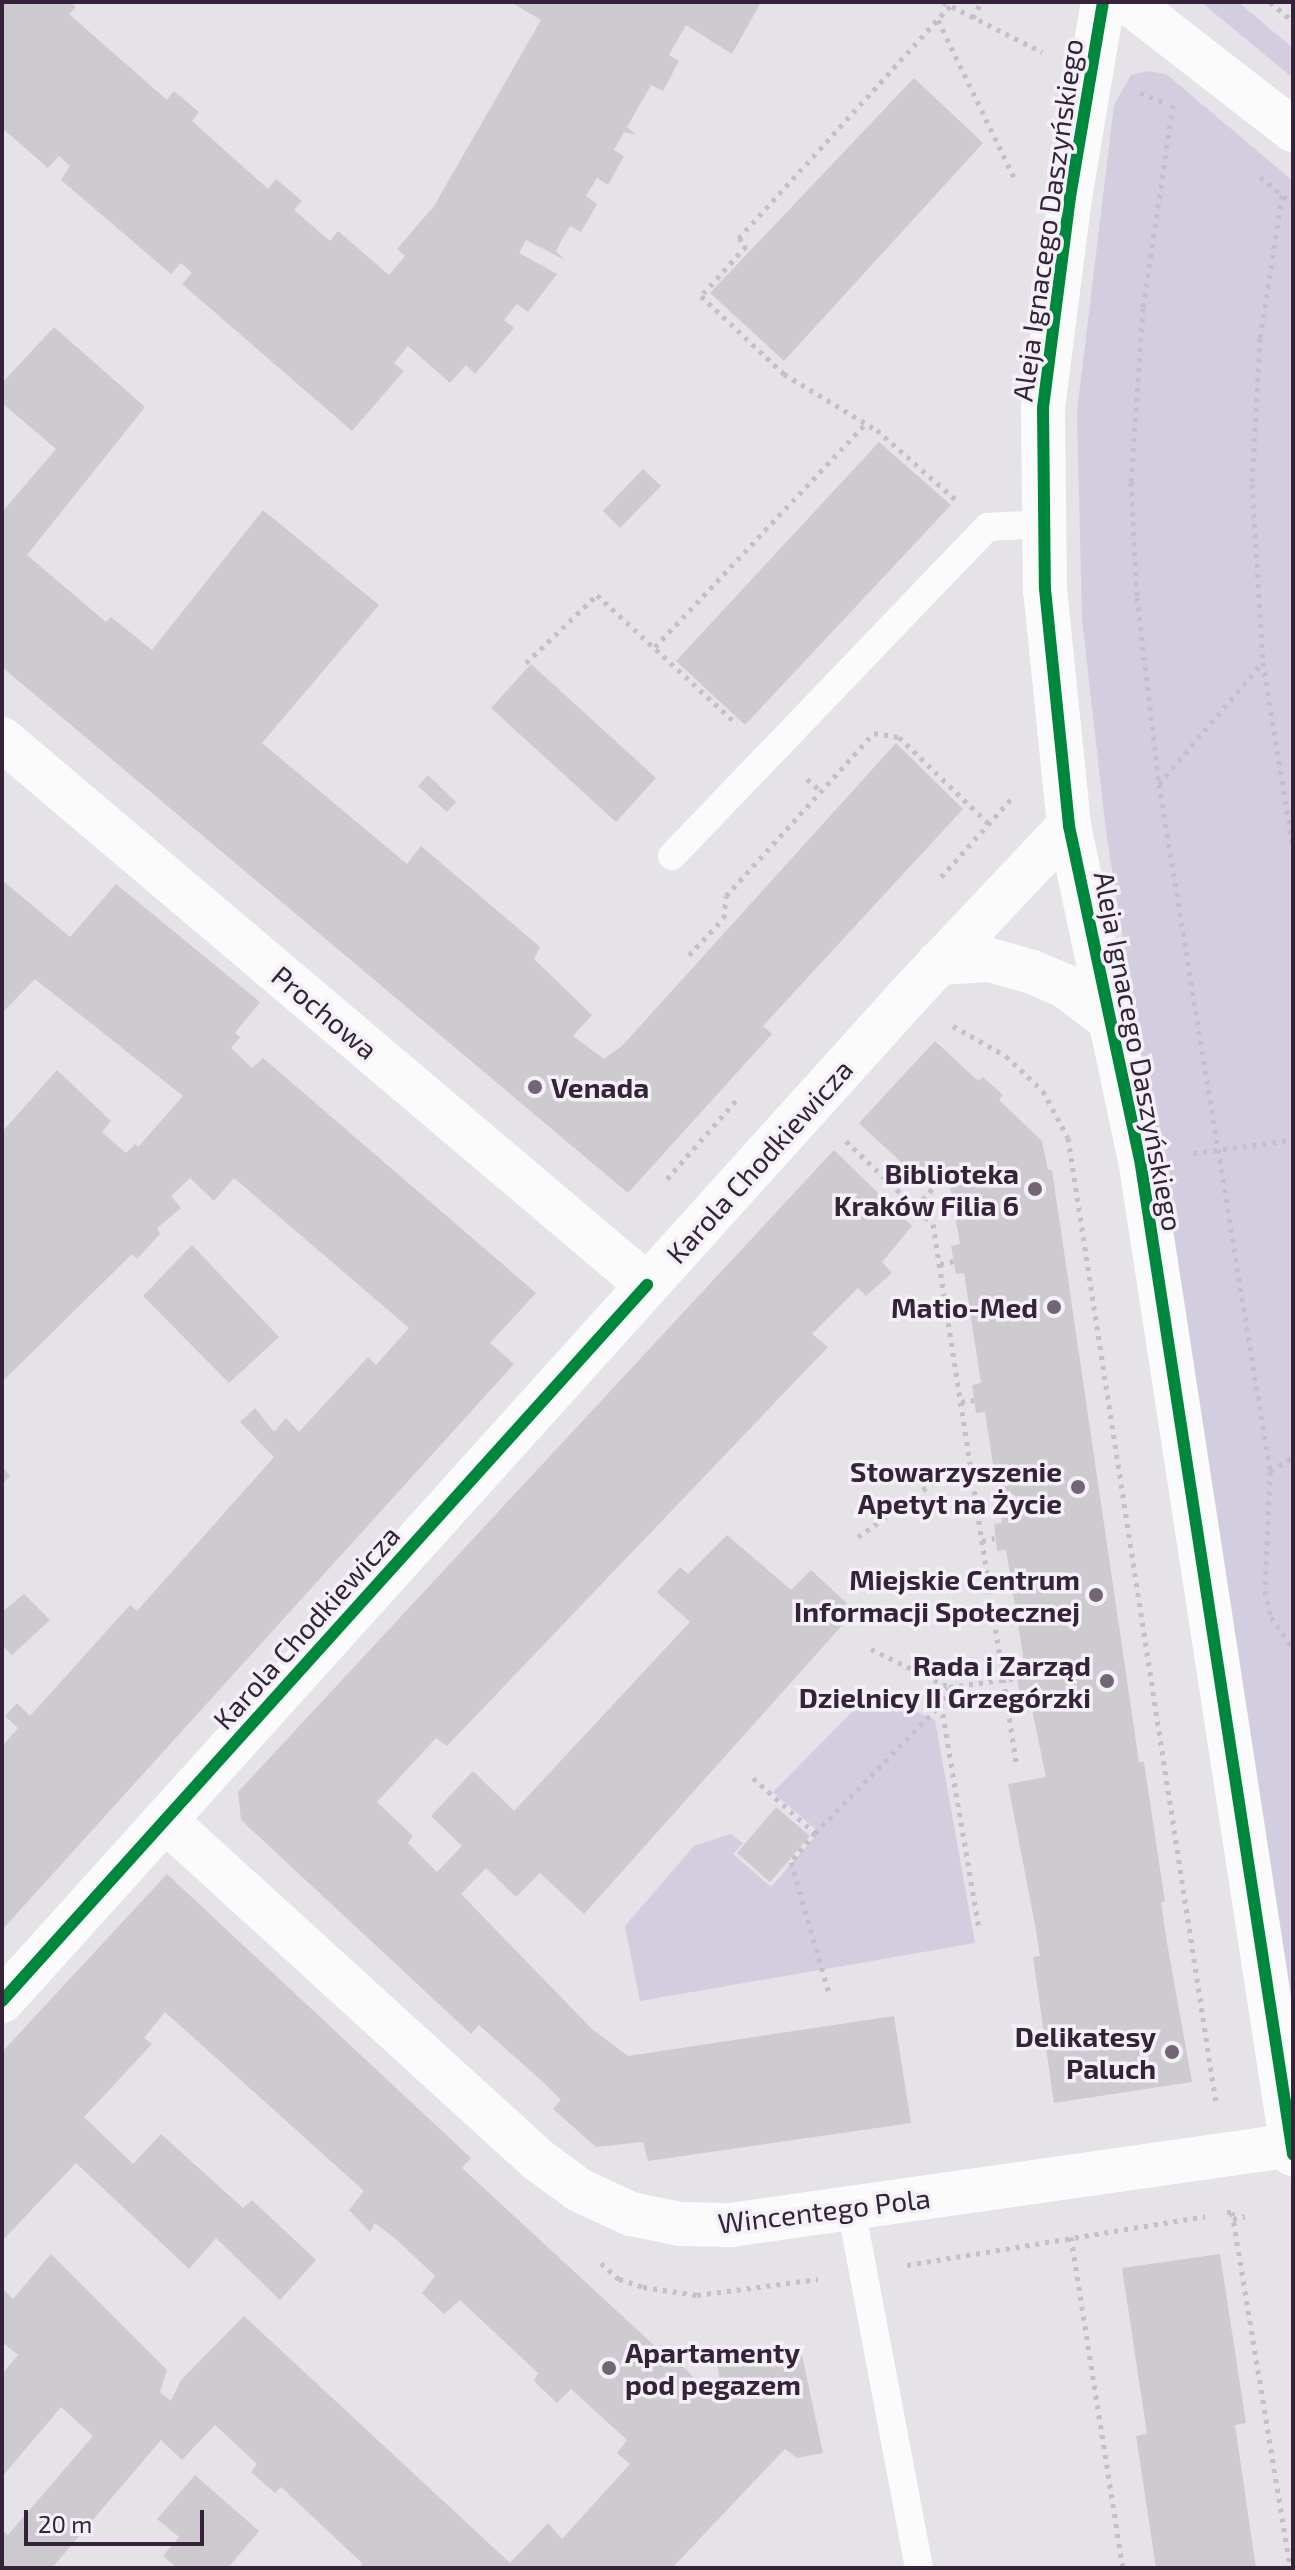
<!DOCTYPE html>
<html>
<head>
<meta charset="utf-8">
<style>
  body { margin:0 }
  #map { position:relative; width:1295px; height:2570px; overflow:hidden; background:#e5e2e8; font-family:"Exo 2",sans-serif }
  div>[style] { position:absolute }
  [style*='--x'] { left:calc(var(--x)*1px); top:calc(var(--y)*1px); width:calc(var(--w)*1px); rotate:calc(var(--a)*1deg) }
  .green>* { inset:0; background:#d3cde0 }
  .building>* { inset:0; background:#cecbd0 }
  .path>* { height:5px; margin-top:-2.5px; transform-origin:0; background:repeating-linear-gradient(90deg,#c4bfc8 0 4px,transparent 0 10px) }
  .service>* { height:28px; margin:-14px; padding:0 14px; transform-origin:14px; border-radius:14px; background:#fbfbfc }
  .minor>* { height:44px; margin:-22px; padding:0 22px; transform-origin:22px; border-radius:22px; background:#fbfbfc }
  .cycleway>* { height:12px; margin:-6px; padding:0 6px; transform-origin:6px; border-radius:6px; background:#00873e }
  .dots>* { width:22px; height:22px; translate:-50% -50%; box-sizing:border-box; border:4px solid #f4f0f7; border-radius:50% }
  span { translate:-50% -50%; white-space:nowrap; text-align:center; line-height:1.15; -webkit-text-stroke:7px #f4f0f7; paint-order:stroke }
  .street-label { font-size:28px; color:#342339 }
  .poi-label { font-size:28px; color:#342339; font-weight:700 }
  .left { translate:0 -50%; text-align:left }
  .right { translate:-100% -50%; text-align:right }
  .frame { position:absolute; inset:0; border:4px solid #342339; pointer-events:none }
  .scale { position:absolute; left:24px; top:2510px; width:180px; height:36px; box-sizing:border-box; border:4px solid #342339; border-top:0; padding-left:10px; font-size:24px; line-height:28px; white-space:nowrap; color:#342339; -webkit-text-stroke:6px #f4f0f7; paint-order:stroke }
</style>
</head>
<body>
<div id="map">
  <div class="green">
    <div style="clip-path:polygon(1201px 2px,1238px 2px,1293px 48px,1293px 78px)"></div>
    <div style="clip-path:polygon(1148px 71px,1166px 74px,1293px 181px,1293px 2015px,1106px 831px,1082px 619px,1077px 412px,1114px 105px,1131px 75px)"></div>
    <div style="clip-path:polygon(872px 1692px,935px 1720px,975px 1943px,640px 2001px,625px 1926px,694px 1846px,731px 1834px,743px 1843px,733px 1854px,771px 1887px,819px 1832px,773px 1792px)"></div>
  </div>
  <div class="building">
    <div style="clip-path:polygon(2px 2px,71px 2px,76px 7px,69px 14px,167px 100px,174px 91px,199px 112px,192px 121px,268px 189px,276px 179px,302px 201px,294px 210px,330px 241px,338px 231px,389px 275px,405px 256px,397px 249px,434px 206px,541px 20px,510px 2px,761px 2px,732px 54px,686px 25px,669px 55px,679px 61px,663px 91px,651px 85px,627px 127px,637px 135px,624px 132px,614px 150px,624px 156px,608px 185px,597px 178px,586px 196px,597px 204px,584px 227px,581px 232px,570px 226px,559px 245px,556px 251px,565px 260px,526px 240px,519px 253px,557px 274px,528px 312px,517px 304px,504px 320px,514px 328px,475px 374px,466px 365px,450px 383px,408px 346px,394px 363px,404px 371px,352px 431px,182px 284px,192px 273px,181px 263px,171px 274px,61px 180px,70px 166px,59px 156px,48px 168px,2px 128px)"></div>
    <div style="clip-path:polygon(914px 78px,983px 143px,784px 361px,710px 293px)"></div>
    <div style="clip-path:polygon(54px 327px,145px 407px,27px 555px,106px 622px,111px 617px,152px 650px,263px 510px,379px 605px,262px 743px,407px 864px,421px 846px,540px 947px,534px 959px,592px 1015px,573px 1036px,604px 1059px,622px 1046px,896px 743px,963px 809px,763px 1026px,772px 1034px,628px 1193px,2px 667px,2px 512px,56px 449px,2px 403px,2px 383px)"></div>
    <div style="clip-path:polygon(879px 442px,951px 505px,745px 725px,676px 661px)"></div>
    <div style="clip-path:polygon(643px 469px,661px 486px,620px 528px,603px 511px)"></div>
    <div style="clip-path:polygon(531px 664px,656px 778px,616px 822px,491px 708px)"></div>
    <div style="clip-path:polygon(428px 775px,456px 802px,447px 812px,418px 786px)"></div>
    <div style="clip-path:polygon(2px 880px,70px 937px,116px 884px,260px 1002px,235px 1033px,240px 1037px,231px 1048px,252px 1068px,263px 1058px,536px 1293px,490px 1343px,514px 1364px,2px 1930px,2px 1746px,18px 1728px,5px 1716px,17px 1703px,30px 1716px,130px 1605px,137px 1611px,274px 1457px,240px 1422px,255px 1408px,274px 1432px,286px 1418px,299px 1432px,368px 1357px,376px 1365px,409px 1328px,234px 1178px,214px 1201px,190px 1178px,171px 1196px,181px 1208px,157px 1228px,160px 1234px,137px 1259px,132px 1254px,2px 1382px,2px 1132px,57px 1070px,111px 1121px,102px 1132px,126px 1153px,135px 1144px,138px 1147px,183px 1096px,35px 979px,2px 1013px)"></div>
    <div style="clip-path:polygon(935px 1041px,978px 1081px,983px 1077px,1003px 1095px,999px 1100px,1042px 1141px,1048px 1170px,1052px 1170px,1139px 1762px,1144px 1762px,1165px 1902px,1161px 1902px,1166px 1937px,1192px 2082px,1054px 2103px,1033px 1957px,1040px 1956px,1036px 1930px,1008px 1784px,1046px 1777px,1028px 1690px,1019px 1691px,1015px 1662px,1024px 1661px,1006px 1550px,997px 1551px,994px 1524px,1002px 1523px,985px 1412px,976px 1413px,972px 1385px,981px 1383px,964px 1273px,956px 1274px,951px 1246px,960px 1244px,950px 1186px,930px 1166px,918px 1178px,859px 1123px)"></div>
    <div style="clip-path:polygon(834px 1150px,912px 1226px,882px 1262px,892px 1273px,866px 1296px,858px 1288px,812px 1334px,828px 1347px,447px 1746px,436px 1738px,377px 1802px,413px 1836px,408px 1843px,437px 1872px,462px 1846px,431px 1816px,473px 1771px,514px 1811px,690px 1622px,657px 1592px,680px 1567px,688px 1574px,727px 1535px,791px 1590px,811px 1570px,855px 1611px,584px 1914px,540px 1873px,516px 1897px,486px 1868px,461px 1894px,592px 2029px,628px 2056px,894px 2016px,911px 2123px,648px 2161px,643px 2142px,596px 2147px,553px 2109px,561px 2100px,543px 2082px,479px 2025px,471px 2034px,241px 1820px,238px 1792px)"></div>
    <div style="clip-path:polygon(192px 1245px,279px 1337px,229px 1383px,143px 1296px)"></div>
    <div style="clip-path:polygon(2px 1466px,10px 1476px,2px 1484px)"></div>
    <div style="clip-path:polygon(24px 1594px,50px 1620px,12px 1655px,2px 1645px,2px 1612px)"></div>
    <div style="clip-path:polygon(776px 1807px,810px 1836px,770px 1882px,737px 1853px)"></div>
    <div style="clip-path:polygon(167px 1874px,471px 2158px,462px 2168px,657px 2348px,662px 2345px,709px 2393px,720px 2381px,717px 2364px,800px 2346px,823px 2453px,797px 2458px,785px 2449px,672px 2568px,359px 2568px,362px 2563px,281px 2487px,275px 2493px,251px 2472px,257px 2464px,215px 2425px,182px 2460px,161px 2440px,52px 2568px,2px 2568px,2px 2530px,8px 2535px,93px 2436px,61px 2407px,2px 2477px,2px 2374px,18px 2355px,2px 2342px,2px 2288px,13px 2299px,51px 2254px,167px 2370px,160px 2392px,171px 2401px,181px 2380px,244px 2316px,510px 2563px,548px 2523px,562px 2539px,630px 2464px,617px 2453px,627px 2440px,571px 2389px,557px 2403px,534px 2381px,538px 2373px,460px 2300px,444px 2314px,422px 2293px,435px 2276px,397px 2240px,375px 2223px,370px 2232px,349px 2210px,364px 2191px,165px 2012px,144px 2038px,152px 2044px,84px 2117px,133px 2164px,161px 2134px,243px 2208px,252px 2200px,316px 2260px,280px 2300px,216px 2238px,189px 2269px,76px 2163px,2px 2241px,2px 2052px)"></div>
    <div style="clip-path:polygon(1220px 2254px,1246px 2423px,1235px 2425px,1256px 2568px,1156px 2568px,1136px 2436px,1147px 2434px,1122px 2268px)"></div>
    <div style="clip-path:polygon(195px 2475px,259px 2531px,228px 2568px,177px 2568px,163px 2556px,179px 2537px,157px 2519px)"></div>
  </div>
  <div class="path">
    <div style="--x:943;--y:2;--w:111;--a:26.8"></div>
    <div style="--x:1270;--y:2;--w:30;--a:40"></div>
    <div style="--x:950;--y:6;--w:314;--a:132.3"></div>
    <div style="--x:739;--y:238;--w:11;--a:49"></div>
    <div style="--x:746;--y:246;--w:67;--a:132"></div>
    <div style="--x:701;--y:296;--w:114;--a:43.2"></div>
    <div style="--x:784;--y:374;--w:109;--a:31.1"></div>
    <div style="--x:877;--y:430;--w:104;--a:41.5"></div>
    <div style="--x:973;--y:18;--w:18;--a:-63"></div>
    <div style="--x:938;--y:20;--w:179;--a:64.2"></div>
    <div style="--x:1140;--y:93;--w:26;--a:21"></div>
    <div style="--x:1173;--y:105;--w:205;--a:98.4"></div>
    <div style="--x:1143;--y:308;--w:174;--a:93.9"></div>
    <div style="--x:1131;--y:482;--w:115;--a:87"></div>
    <div style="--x:1137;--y:597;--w:188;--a:83.3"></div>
    <div style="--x:1159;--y:784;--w:696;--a:80.82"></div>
    <div style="--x:1270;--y:1471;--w:120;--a:92.4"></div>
    <div style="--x:1265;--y:1591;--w:27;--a:77"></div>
    <div style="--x:1271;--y:1617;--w:38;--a:55"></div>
    <div style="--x:1260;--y:177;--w:43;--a:39.3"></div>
    <div style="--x:1282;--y:195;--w:145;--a:98.7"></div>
    <div style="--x:1260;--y:338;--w:146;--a:93.1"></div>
    <div style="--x:1252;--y:484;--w:178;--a:86.5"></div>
    <div style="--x:1263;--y:662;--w:189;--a:80.9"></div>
    <div style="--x:655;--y:647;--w:308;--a:-46.7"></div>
    <div style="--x:526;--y:663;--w:98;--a:-43.8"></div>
    <div style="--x:597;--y:595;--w:190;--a:42.7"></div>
    <div style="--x:807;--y:779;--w:18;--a:41"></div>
    <div style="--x:1159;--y:784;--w:160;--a:-49.6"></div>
    <div style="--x:941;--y:877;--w:106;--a:-48.1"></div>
    <div style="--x:689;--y:955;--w:51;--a:-46.6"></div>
    <div style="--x:724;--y:918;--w:22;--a:-85"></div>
    <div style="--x:726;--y:896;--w:220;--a:-47.8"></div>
    <div style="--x:874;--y:733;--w:25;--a:9"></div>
    <div style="--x:899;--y:737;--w:125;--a:44"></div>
    <div style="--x:953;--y:1026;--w:61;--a:29.5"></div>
    <div style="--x:1006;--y:1056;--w:51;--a:43.4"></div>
    <div style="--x:1043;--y:1091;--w:53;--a:62"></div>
    <div style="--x:1068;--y:1138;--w:976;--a:81.28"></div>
    <div style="--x:846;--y:1141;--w:120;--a:43.7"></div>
    <div style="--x:933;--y:1224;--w:550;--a:81.22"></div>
    <div style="--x:1193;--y:1153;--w:101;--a:-7.4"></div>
    <div style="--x:667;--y:1179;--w:109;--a:-48.7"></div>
    <div style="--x:916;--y:1207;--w:31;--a:-48"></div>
    <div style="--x:937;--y:1184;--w:18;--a:-137"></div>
    <div style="--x:940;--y:1264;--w:14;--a:-12"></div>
    <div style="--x:961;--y:1402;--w:13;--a:-9"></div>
    <div style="--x:1270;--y:1471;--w:27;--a:-31"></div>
    <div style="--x:858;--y:1537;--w:94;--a:-35.9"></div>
    <div style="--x:934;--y:1482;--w:39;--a:-10"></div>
    <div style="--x:982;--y:1541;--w:13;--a:-13"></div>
    <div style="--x:871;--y:1649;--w:87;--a:26"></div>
    <div style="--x:949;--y:1687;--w:69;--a:-7.5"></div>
    <div style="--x:949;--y:1687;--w:19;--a:115"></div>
    <div style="--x:941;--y:1704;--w:227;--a:80.4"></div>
    <div style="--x:753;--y:1778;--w:83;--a:41.6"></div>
    <div style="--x:815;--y:1833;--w:38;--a:130"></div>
    <div style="--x:791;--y:1862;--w:140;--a:73.8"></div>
    <div style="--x:815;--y:1833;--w:179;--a:-45.7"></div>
    <div style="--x:1227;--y:2212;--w:5;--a:0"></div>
    <div style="--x:1232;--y:2212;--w:361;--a:80.7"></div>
    <div style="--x:1233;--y:2219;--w:12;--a:-14"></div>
    <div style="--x:1071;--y:2237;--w:335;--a:81.1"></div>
    <div style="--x:601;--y:2263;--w:24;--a:42"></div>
    <div style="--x:619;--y:2279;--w:25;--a:18"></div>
    <div style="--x:643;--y:2287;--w:55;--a:8.4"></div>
    <div style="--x:697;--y:2295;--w:122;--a:-7.5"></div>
    <div style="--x:907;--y:2265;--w:302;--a:-9.3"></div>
  </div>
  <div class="service">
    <div style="--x:672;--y:856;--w:456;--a:-46.2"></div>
    <div style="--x:988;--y:527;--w:55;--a:-3.1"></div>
    <div style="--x:851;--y:2208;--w:366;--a:79.3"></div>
  </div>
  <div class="minor">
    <div style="--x:1103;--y:2;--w:198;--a:99.6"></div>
    <div style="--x:1070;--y:197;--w:213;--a:97.3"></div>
    <div style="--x:1043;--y:408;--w:181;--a:89.4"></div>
    <div style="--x:1045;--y:589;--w:238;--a:84.2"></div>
    <div style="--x:1069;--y:826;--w:340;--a:78"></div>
    <div style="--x:1140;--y:1159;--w:1007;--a:81.26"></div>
    <div style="--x:1128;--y:2;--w:209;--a:37.8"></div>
    <div style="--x:2;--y:739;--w:845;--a:40.25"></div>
    <div style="--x:938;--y:963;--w:52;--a:-3.3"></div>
    <div style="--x:990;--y:960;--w:44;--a:15.9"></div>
    <div style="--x:1032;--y:972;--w:36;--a:23"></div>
    <div style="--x:1065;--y:986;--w:53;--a:37.3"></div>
    <div style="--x:165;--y:1820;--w:503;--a:42.34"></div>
    <div style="--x:537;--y:2159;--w:52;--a:36.4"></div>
    <div style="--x:579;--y:2190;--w:57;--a:24.8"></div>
    <div style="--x:631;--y:2214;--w:50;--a:11.5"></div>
    <div style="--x:680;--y:2224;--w:51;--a:1.1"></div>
    <div style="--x:731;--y:2225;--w:568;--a:-8.1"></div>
    <div style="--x:2;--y:2001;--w:1355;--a:-47.96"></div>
    <div style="--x:909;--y:995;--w:233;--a:-46.6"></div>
  </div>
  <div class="cycleway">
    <div style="--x:1103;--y:2;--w:198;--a:99.6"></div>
    <div style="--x:1070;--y:197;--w:213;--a:97.3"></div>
    <div style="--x:1043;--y:408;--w:181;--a:89.4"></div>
    <div style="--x:1045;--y:589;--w:238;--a:84.2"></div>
    <div style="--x:1069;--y:826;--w:340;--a:78"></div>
    <div style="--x:1140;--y:1159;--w:1007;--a:81.26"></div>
    <div style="--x:2;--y:2001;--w:964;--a:-47.99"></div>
  </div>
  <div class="dots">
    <div style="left:535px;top:1087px;background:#726676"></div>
    <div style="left:1035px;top:1189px;background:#726676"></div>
    <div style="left:1054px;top:1307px;background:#726676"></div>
    <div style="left:1078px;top:1487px;background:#726676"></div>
    <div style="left:1096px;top:1595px;background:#726676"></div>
    <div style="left:1107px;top:1681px;background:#726676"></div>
    <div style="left:1172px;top:2052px;background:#726676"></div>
    <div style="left:609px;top:2368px;background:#726676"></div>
  </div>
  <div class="street-label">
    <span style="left:1047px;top:220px;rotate:-82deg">Aleja Ignacego Daszyńskiego</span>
    <span style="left:325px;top:1012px;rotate:40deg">Prochowa</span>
    <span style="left:1139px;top:1051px;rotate:79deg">Aleja Ignacego Daszyńskiego</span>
    <span style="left:759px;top:1161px;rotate:-48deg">Karola Chodkiewicza</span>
    <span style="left:306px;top:1627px;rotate:-48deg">Karola Chodkiewicza</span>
    <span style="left:824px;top:2210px;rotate:-7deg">Wincentego Pola</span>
  </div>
  <div class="poi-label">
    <span class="left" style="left:551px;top:1087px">Venada</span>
    <span class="right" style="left:1019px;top:1189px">Biblioteka<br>Kraków Filia 6</span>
    <span class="right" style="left:1038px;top:1307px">Matio-Med</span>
    <span class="right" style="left:1062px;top:1487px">Stowarzyszenie<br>Apetyt na Życie</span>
    <span class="right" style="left:1080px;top:1595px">Miejskie Centrum<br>Informacji Społecznej</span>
    <span class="right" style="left:1091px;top:1681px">Rada i Zarząd<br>Dzielnicy II Grzegórzki</span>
    <span class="right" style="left:1156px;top:2052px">Delikatesy<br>Paluch</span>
    <span class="left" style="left:625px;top:2368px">Apartamenty<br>pod pegazem</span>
  </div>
  <div class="frame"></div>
  <div class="scale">20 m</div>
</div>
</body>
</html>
